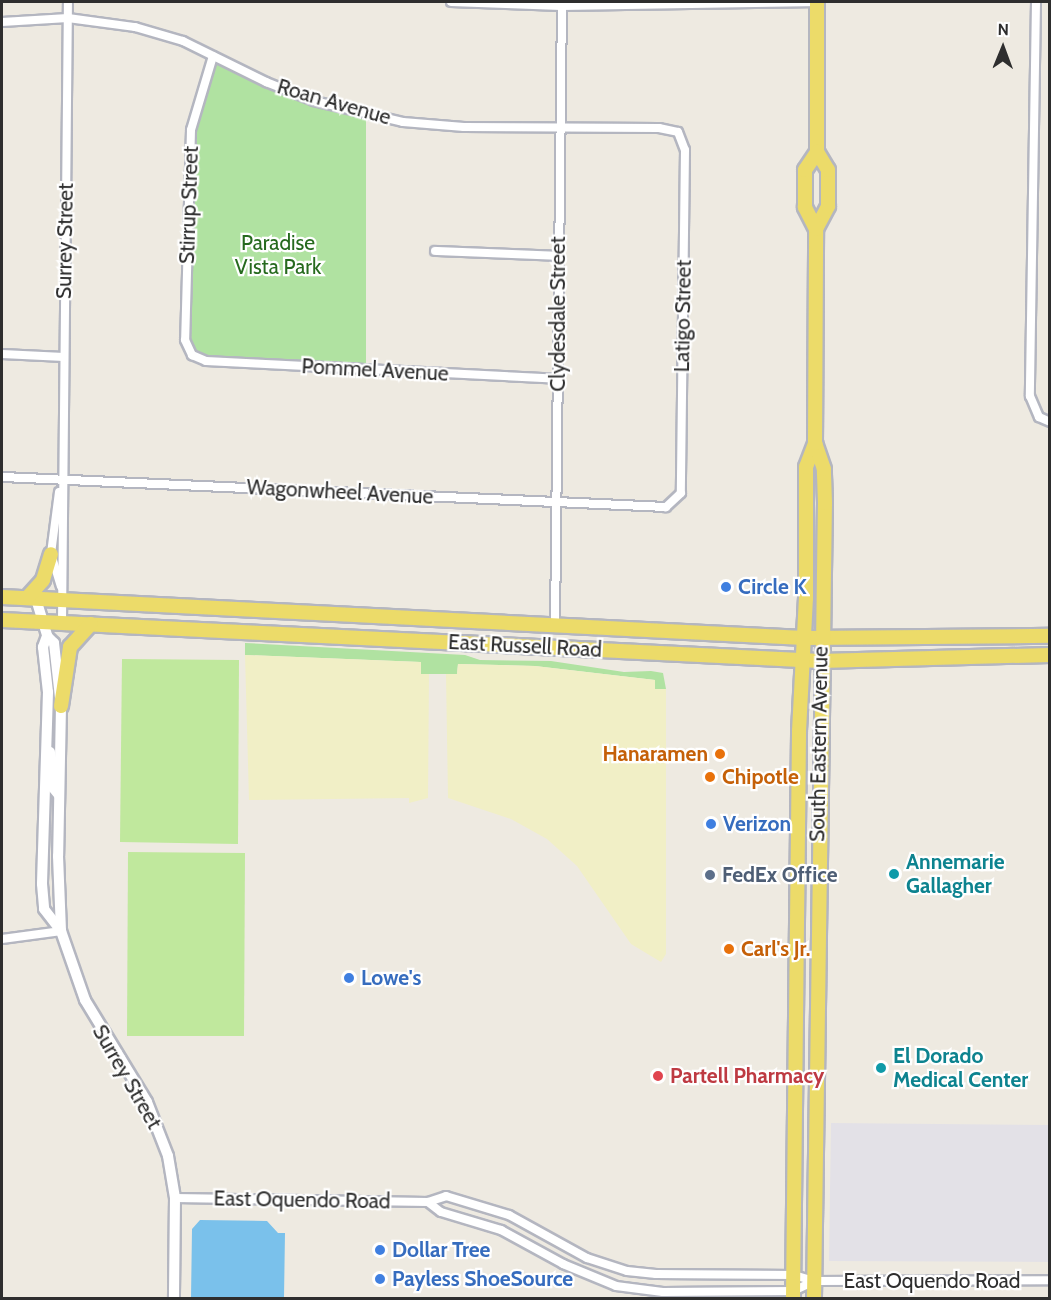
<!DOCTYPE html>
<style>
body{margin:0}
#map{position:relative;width:1051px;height:1300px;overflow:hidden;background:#eeeae1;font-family:Cabin,sans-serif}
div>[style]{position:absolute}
.industrial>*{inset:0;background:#e3e1e7}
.green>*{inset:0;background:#b0e2a1}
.sand>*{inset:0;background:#f1efc6}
.pitch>*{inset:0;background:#c0e89d}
.water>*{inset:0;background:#7ac1eb}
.roads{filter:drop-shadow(2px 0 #b4b6c0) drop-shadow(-2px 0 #b4b6c0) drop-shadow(0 2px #b4b6c0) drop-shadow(0 -2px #b4b6c0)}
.minor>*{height:8px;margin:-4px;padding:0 4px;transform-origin:4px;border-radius:4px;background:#fff}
.tertiary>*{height:10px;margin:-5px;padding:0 5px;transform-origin:5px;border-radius:5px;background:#fff}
.primary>*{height:14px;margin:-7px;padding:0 7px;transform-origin:7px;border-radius:7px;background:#ecdb69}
.dots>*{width:16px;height:16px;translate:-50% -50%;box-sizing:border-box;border:3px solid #fff;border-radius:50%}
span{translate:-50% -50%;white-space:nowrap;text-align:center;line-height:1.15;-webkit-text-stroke:4.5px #fff;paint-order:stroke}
.street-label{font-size:21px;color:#2e2e2e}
.park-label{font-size:21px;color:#266a1e}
.shop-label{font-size:21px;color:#366cbe;font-weight:700}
.left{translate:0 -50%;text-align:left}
.food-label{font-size:21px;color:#c56008;font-weight:700}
.right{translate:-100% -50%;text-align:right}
.culture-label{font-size:21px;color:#0d838f;font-weight:700}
.service-label{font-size:21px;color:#4e5e75;font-weight:700}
.health-label{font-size:21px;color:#be3a42;font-weight:700}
.frame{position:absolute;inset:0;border:3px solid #2e2e2e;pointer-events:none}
.north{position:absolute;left:973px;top:18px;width:60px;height:60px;-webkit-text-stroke:4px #fff;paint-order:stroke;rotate:1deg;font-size:16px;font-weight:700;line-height:24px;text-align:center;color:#2e2e2e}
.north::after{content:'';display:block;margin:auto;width:21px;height:27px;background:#2e2e2e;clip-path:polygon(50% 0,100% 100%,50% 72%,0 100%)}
</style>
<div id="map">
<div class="industrial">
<i style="clip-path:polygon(831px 1123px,1049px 1125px,1049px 1262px,829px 1261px)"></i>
</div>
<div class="green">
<i style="clip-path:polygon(219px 59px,266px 82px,366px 116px,366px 371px,202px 362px,189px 350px,192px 160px,200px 101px)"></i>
<i style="clip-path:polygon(245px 643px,465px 655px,480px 660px,551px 661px,624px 672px,651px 671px,663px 673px,666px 689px,655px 689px,655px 680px,535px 666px,458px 664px,457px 674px,421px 674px,420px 662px,245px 655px)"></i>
</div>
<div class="sand">
<i style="clip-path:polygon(245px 655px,421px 662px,421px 674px,429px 674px,428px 798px,409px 803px,409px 798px,249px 800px)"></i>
<i style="clip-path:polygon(458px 664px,535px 666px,655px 680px,655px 689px,666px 689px,666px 954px,661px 962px,631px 944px,577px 866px,547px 839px,511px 819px,448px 798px,446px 674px,457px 674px)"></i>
</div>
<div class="pitch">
<i style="clip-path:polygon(122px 659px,239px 660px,238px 844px,120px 842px)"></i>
<i style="clip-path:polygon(128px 852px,245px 853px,244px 1036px,127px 1036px)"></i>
</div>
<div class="water">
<i style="clip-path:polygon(200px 1220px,267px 1221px,278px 1233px,285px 1233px,284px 1298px,191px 1298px,192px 1229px)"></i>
</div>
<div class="roads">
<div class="minor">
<i style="left:451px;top:2px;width:110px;rotate:2.1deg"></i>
<i style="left:561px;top:6px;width:259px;rotate:-0.9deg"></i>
<i style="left:1036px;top:2px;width:394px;rotate:90.9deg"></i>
<i style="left:1030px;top:396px;width:23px;rotate:67deg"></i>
<i style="left:1039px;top:417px;width:12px;rotate:24deg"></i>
<i style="left:2px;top:22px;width:66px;rotate:-3.5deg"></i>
<i style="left:68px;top:18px;width:68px;rotate:7.7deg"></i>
<i style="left:135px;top:27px;width:50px;rotate:16.3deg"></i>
<i style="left:183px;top:41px;width:93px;rotate:26.3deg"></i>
<i style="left:266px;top:82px;width:52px;rotate:21.6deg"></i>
<i style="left:314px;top:101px;width:91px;rotate:13.3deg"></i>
<i style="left:403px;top:122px;width:61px;rotate:4.7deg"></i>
<i style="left:464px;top:127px;width:195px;rotate:0.3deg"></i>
<i style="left:659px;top:128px;width:19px;rotate:12deg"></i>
<i style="left:678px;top:132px;width:19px;rotate:69deg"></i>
<i style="left:685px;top:150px;width:343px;rotate:90.7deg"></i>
<i style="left:681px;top:493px;width:21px;rotate:137deg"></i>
<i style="left:666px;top:507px;width:665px;rotate:-177.41deg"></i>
<i style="left:213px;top:56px;width:77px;rotate:106.6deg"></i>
<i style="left:191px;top:130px;width:210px;rotate:91.6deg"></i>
<i style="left:185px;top:340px;width:17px;rotate:65deg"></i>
<i style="left:192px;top:355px;width:15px;rotate:23deg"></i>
<i style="left:206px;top:361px;width:352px;rotate:2.9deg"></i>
<i style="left:435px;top:251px;width:123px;rotate:2.3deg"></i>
<i style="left:2px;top:354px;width:62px;rotate:2.8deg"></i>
<i style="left:59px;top:492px;width:63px;rotate:97.4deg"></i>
<i style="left:51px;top:554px;width:34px;rotate:73deg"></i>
<i style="left:62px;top:622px;width:620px;rotate:-89.45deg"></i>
<i style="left:555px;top:627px;width:625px;rotate:-89.36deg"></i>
<i style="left:2px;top:939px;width:60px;rotate:-7.7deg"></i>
<i style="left:175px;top:1198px;width:253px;rotate:0.9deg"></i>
<i style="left:428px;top:1202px;width:19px;rotate:-18deg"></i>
<i style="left:446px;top:1196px;width:66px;rotate:16.8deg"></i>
<i style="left:509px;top:1215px;width:89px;rotate:28.9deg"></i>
<i style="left:587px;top:1258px;width:42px;rotate:18deg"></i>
<i style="left:627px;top:1271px;width:29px;rotate:6deg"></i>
<i style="left:656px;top:1274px;width:138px;rotate:0.4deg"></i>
<i style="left:794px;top:1275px;width:21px;rotate:17deg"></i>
<i style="left:814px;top:1281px;width:236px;rotate:-0.2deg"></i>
<i style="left:428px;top:1202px;width:16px;rotate:38deg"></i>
<i style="left:441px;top:1212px;width:63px;rotate:16.7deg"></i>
<i style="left:501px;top:1230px;width:71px;rotate:28.7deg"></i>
<i style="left:563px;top:1264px;width:57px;rotate:22.5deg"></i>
<i style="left:616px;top:1286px;width:47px;rotate:7.3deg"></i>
<i style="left:663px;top:1292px;width:130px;rotate:-0.4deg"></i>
<i style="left:793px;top:1291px;width:23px;rotate:-25deg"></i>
</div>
<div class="tertiary">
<i style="left:36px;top:599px;width:39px;rotate:73deg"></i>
<i style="left:47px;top:636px;width:10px;rotate:45deg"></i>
<i style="left:54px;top:643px;width:63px;rotate:83.7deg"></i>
<i style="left:61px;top:706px;width:150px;rotate:91.1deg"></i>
<i style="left:58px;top:856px;width:75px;rotate:87.7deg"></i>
<i style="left:61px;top:931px;width:73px;rotate:70.8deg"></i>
<i style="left:85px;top:1000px;width:119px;rotate:58.7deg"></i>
<i style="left:147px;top:1102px;width:58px;rotate:68.7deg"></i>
<i style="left:168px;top:1156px;width:43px;rotate:80.5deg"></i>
<i style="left:175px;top:1198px;width:100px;rotate:90.6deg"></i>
<i style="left:47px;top:636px;width:12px;rotate:110deg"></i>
<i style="left:43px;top:647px;width:45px;rotate:83.7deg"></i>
<i style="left:48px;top:692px;width:192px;rotate:91.8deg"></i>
<i style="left:42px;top:884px;width:25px;rotate:85deg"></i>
<i style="left:44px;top:909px;width:28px;rotate:52deg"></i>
<i style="left:50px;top:752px;width:32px;rotate:90deg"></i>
<i style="left:50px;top:784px;width:14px;rotate:51deg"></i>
</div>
<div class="primary">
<i style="left:816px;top:229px;width:26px;rotate:-62deg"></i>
<i style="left:828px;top:206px;width:36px;rotate:-90deg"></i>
<i style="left:828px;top:170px;width:21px;rotate:-121deg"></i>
<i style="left:817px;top:152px;width:150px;rotate:-90deg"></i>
<i style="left:2px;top:597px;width:803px;rotate:2.93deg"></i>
<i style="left:804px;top:638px;width:246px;rotate:-0.5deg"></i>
<i style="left:27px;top:598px;width:24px;rotate:-48deg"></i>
<i style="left:43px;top:580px;width:27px;rotate:-73deg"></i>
<i style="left:2px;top:620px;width:819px;rotate:2.87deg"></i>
<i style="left:820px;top:661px;width:230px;rotate:-1.5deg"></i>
<i style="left:61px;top:706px;width:60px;rotate:-81.3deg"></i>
<i style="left:70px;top:647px;width:31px;rotate:-48deg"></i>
<i style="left:793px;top:1298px;width:567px;rotate:-89.39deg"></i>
<i style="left:799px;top:731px;width:133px;rotate:-87deg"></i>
<i style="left:806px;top:598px;width:131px;rotate:-90deg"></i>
<i style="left:806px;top:467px;width:26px;rotate:-69deg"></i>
<i style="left:814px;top:1298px;width:795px;rotate:-89.21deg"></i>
<i style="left:825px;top:503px;width:34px;rotate:-92deg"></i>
<i style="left:824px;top:469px;width:28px;rotate:-109deg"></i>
<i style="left:815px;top:443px;width:214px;rotate:-89.7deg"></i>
<i style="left:816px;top:229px;width:25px;rotate:-117deg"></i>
<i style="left:805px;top:207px;width:37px;rotate:-90deg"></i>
<i style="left:805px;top:170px;width:22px;rotate:-56deg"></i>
</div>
</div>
<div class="dots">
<i style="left:726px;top:587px;background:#3f7fe0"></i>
<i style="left:720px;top:754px;background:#e8710a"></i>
<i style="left:710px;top:777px;background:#e8710a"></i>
<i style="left:711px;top:824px;background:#3f7fe0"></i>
<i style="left:894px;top:874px;background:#0f9aa8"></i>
<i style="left:710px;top:875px;background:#5c6f8a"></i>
<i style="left:729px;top:949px;background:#e8710a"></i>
<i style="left:349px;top:978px;background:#3f7fe0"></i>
<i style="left:881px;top:1068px;background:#0f9aa8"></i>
<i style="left:658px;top:1076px;background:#e0444e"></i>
<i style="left:380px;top:1250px;background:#3f7fe0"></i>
<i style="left:380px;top:1279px;background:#3f7fe0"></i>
</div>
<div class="street-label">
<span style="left:334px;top:102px;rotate:16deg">Roan Avenue</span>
<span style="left:189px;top:205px;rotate:-88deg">Stirrup Street</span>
<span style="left:65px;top:241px;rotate:-89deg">Surrey Street</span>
<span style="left:558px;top:314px;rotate:-90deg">Clydesdale Street</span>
<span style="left:683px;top:316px;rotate:-89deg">Latigo Street</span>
<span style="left:375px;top:370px;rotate:3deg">Pommel Avenue</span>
<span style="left:340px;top:492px;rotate:3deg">Wagonwheel Avenue</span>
<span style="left:525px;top:646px;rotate:3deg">East Russell Road</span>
<span style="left:819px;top:744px;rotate:-89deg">South Eastern Avenue</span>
<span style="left:127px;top:1077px;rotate:60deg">Surrey Street</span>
<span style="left:302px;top:1200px;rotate:1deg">East Oquendo Road</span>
<span style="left:932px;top:1281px">East Oquendo Road</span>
</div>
<div class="park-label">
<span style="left:278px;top:255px">Paradise<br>Vista Park</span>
</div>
<div class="shop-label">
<span class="left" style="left:738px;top:587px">Circle K</span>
<span class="left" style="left:723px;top:824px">Verizon</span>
<span class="left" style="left:361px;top:978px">Lowe's</span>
<span class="left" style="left:392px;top:1250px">Dollar Tree</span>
<span class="left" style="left:392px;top:1279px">Payless ShoeSource</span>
</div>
<div class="food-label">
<span class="right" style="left:708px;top:754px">Hanaramen</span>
<span class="left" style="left:722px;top:777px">Chipotle</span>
<span class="left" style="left:741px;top:949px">Carl's Jr.</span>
</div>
<div class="culture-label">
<span class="left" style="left:906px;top:874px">Annemarie<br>Gallagher</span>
<span class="left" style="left:893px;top:1068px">El Dorado<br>Medical Center</span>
</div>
<div class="service-label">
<span class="left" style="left:722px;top:875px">FedEx Office</span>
</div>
<div class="health-label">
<span class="left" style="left:670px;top:1076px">Partell Pharmacy</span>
</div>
<div class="frame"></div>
<div class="north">N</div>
</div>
